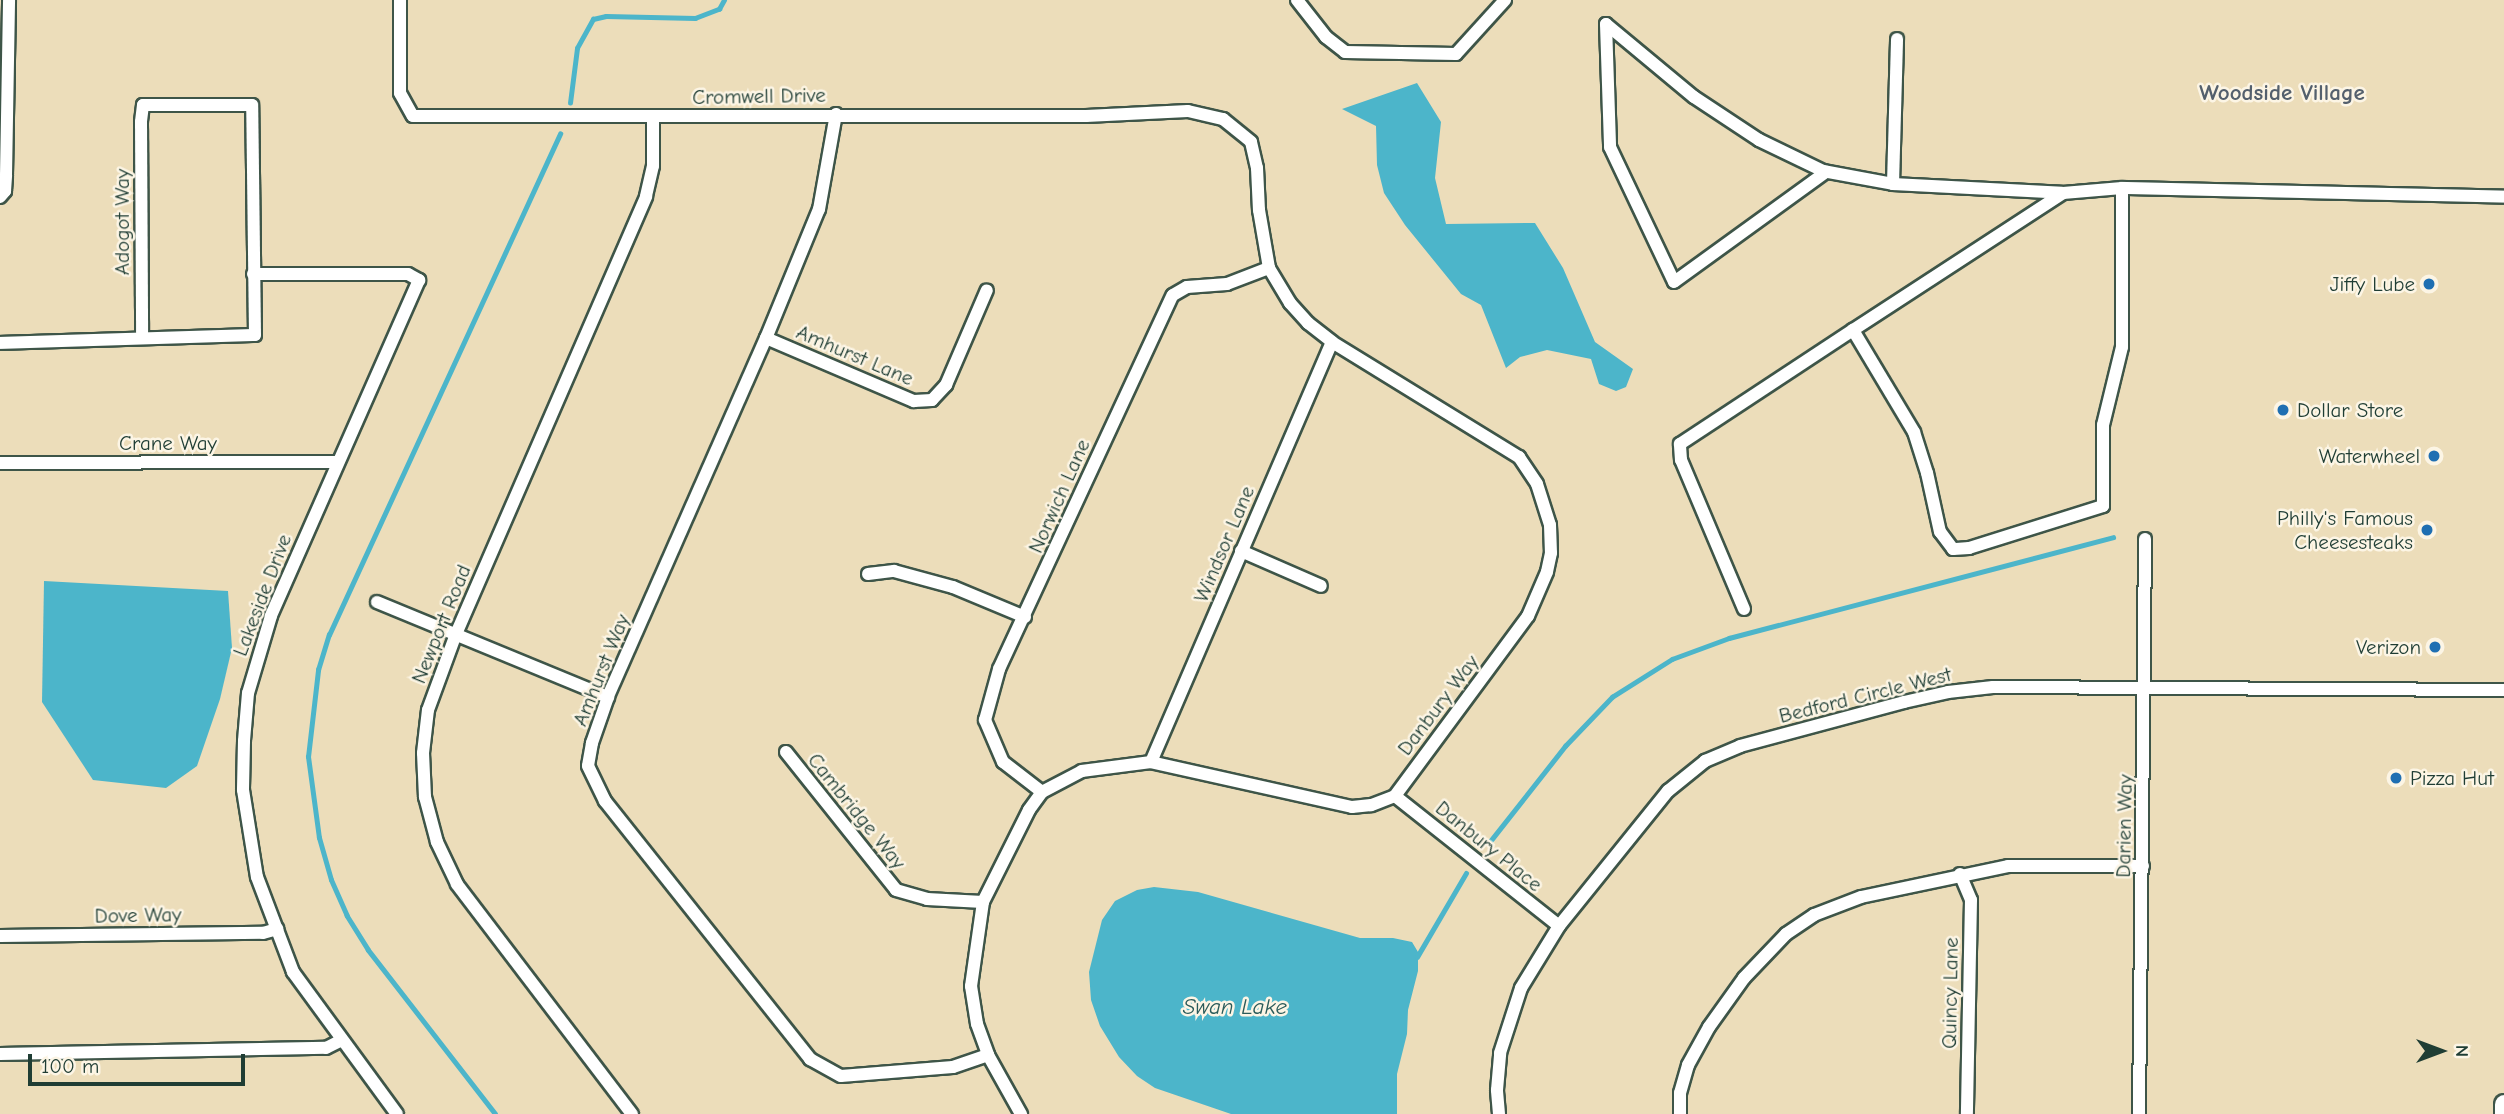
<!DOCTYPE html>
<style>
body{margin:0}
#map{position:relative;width:2504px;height:1114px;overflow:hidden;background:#ecddba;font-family:"Comic Neue",sans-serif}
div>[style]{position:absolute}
.water>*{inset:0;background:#4cb5ca}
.stream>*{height:4.5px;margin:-2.25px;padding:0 2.25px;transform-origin:2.25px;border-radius:2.25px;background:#4cb5ca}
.roads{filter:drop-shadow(2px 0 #3e5548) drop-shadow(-2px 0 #3e5548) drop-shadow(0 2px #3e5548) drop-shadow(0 -2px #3e5548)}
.minor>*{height:12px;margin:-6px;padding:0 6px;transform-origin:6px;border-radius:6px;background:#fff}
.primary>*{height:19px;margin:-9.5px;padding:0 9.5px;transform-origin:9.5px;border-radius:9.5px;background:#fff}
.dots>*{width:19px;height:19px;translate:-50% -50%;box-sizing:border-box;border:4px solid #fcf5e5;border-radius:50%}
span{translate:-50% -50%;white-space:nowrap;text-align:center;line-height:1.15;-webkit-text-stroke:5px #fcf5e5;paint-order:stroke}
.street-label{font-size:21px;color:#1f3d34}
.poi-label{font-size:21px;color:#1f3d34}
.right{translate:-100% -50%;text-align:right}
.left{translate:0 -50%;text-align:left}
.neighbourhood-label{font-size:23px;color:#54606d;font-weight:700}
.water-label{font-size:23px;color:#2a5b5a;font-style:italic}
.north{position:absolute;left:2406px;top:1016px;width:70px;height:70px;-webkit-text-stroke:5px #fcf5e5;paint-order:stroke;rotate:90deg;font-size:19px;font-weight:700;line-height:28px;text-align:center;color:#1f3d34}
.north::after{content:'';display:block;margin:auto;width:24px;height:32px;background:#1f3d34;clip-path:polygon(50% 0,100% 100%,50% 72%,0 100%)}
.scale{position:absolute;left:28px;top:1054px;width:217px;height:32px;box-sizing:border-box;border:4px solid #1f3d34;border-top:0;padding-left:9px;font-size:21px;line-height:24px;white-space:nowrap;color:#1f3d34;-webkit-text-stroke:5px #fcf5e5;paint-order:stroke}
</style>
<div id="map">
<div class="water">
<i style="clip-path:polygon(1417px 83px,1441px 122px,1435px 178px,1446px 224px,1535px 223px,1563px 268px,1595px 342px,1633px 369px,1626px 387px,1616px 391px,1599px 384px,1591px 359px,1547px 350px,1520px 357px,1506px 368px,1481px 305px,1461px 294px,1405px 225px,1384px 193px,1377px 165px,1376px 126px,1342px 109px)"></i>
<i style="clip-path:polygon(44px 581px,228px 591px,232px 648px,220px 699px,197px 766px,166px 788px,93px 780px,42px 702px)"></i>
<i style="clip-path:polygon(1154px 887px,1198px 892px,1360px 938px,1393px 938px,1412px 942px,1418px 952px,1418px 971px,1408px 1010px,1407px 1034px,1397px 1074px,1397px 1114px,1231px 1114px,1155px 1088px,1137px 1076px,1119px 1057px,1100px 1026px,1091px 1000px,1089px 972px,1102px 920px,1115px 901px,1137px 890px)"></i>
</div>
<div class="stream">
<i style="left:570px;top:103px;width:55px;rotate:-82.7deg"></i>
<i style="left:577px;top:48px;width:33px;rotate:-61deg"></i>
<i style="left:593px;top:19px;width:13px;rotate:-13deg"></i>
<i style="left:606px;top:16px;width:89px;rotate:1.3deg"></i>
<i style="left:695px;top:18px;width:26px;rotate:-21deg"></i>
<i style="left:719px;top:9px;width:10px;rotate:-61deg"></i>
<i style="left:1488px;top:844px;width:125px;rotate:-51.8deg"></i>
<i style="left:1565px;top:746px;width:68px;rotate:-46.2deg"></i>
<i style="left:1612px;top:697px;width:71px;rotate:-32.3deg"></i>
<i style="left:1672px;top:659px;width:61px;rotate:-20.2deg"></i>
<i style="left:1729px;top:638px;width:397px;rotate:-14.7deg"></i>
<i style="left:1417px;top:957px;width:97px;rotate:-59.7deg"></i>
<i style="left:495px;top:1114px;width:207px;rotate:-127.8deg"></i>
<i style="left:368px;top:950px;width:40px;rotate:-122deg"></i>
<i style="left:347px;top:916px;width:39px;rotate:-114deg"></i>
<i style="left:331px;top:880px;width:44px;rotate:-105.9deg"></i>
<i style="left:319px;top:838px;width:82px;rotate:-97.7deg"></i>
<i style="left:308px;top:757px;width:88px;rotate:-83.4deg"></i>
<i style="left:318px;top:670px;width:37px;rotate:-73deg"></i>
<i style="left:329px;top:635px;width:552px;rotate:-65.25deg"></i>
</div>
<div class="roads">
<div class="minor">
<i style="left:400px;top:0;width:93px;rotate:90deg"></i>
<i style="left:400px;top:93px;width:26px;rotate:61deg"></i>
<i style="left:413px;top:116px;width:673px"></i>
<i style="left:1086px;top:116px;width:102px;rotate:-2.8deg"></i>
<i style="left:1188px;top:111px;width:36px;rotate:13deg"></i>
<i style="left:1223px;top:119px;width:36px;rotate:39deg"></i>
<i style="left:1251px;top:142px;width:27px;rotate:77deg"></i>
<i style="left:1257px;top:168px;width:42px;rotate:87.3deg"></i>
<i style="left:1259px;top:210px;width:59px;rotate:80.2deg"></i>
<i style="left:1269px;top:268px;width:41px;rotate:59deg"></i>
<i style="left:1290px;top:303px;width:27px;rotate:48deg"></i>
<i style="left:1308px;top:323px;width:31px;rotate:38deg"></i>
<i style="left:1332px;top:342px;width:220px;rotate:31.6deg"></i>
<i style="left:1519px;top:457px;width:32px;rotate:56deg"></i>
<i style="left:1537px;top:484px;width:43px;rotate:72.4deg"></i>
<i style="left:1550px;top:525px;width:28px;rotate:88deg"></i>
<i style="left:1551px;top:553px;width:19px;rotate:102deg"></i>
<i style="left:1547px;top:572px;width:48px;rotate:113.4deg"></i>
<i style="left:1528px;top:616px;width:224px;rotate:126.5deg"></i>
<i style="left:1395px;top:796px;width:26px;rotate:159deg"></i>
<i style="left:1371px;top:805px;width:19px;rotate:174deg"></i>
<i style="left:1352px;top:807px;width:206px;rotate:-167.4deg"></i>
<i style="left:1151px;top:762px;width:70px;rotate:172.6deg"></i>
<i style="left:1082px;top:771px;width:45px;rotate:152.3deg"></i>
<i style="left:1042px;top:792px;width:22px;rotate:126deg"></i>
<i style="left:1029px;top:810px;width:103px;rotate:116.6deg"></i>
<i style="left:983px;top:902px;width:85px;rotate:98.1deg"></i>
<i style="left:971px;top:986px;width:38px;rotate:81deg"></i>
<i style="left:977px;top:1024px;width:33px;rotate:70deg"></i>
<i style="left:988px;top:1055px;width:68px;rotate:60.8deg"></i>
<i style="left:1297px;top:0;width:47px;rotate:51.9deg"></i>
<i style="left:1326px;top:37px;width:24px;rotate:38deg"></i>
<i style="left:1345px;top:52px;width:111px;rotate:1deg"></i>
<i style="left:1456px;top:54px;width:73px;rotate:-47.8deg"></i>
<i style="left:1606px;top:24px;width:114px;rotate:39.7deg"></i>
<i style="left:1694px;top:97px;width:78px;rotate:33.5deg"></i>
<i style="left:1759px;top:140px;width:71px;rotate:25.8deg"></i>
<i style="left:1823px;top:171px;width:71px;rotate:10.5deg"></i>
<i style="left:1893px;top:184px;width:169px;rotate:3deg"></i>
<i style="left:1606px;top:24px;width:123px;rotate:88.1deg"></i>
<i style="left:1610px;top:147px;width:149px;rotate:64.6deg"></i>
<i style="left:1674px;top:282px;width:188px;rotate:-35.9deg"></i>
<i style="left:836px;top:114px;width:97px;rotate:100.1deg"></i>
<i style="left:819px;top:209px;width:139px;rotate:112.3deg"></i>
<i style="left:766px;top:338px;width:392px;rotate:113.8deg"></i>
<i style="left:608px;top:697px;width:49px;rotate:109.2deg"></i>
<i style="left:592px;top:743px;width:23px;rotate:100deg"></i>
<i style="left:588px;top:766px;width:39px;rotate:64deg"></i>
<i style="left:605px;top:801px;width:330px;rotate:51.5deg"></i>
<i style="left:810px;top:1059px;width:35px;rotate:29deg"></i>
<i style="left:841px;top:1076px;width:112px;rotate:-4.6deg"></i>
<i style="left:953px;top:1067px;width:37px;rotate:-19deg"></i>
<i style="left:1893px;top:184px;width:145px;rotate:-88.4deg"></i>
<i style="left:2122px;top:188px;width:159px;rotate:90deg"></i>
<i style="left:2122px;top:347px;width:80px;rotate:103.7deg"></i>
<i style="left:2103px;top:425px;width:81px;rotate:90deg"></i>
<i style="left:2103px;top:506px;width:140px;rotate:162.6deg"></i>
<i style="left:1969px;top:548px;width:16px;rotate:176deg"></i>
<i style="left:1953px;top:549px;width:21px;rotate:-127deg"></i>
<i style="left:1940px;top:532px;width:60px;rotate:-102.4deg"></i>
<i style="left:1927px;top:473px;width:43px;rotate:-107.6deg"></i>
<i style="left:1914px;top:432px;width:119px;rotate:-120.9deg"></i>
<i style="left:1853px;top:330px;width:251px;rotate:-33.1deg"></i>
<i style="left:2063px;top:193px;width:59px;rotate:-4.8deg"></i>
<i style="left:2122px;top:188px;width:382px;rotate:1.3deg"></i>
<i style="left:0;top:197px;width:8px;rotate:-50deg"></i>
<i style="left:5px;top:191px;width:16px;rotate:-86deg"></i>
<i style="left:6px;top:175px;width:175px;rotate:-89deg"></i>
<i style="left:253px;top:274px;width:155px"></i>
<i style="left:408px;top:274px;width:13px;rotate:29deg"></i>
<i style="left:419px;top:280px;width:367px;rotate:113.8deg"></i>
<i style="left:271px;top:616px;width:80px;rotate:106.6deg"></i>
<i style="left:248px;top:693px;width:48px;rotate:94.8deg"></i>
<i style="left:244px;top:741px;width:49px;rotate:91.2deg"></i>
<i style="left:243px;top:790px;width:88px;rotate:80.9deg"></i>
<i style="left:257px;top:877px;width:102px;rotate:69.2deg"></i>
<i style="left:293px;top:972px;width:176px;rotate:53.8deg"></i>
<i style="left:766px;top:338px;width:161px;rotate:23.1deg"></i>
<i style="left:914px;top:401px;width:18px;rotate:-3deg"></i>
<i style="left:932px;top:400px;width:21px;rotate:-47deg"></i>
<i style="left:946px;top:385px;width:103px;rotate:-66.7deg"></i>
<i style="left:0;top:343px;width:255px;rotate:-1.8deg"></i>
<i style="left:255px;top:335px;width:230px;rotate:-90.7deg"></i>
<i style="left:252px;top:105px;width:109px;rotate:180deg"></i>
<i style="left:143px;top:105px;width:17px;rotate:97deg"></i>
<i style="left:141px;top:122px;width:216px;rotate:89.7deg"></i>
<i style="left:0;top:463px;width:337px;rotate:-0.2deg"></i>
<i style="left:1241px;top:551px;width:87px;rotate:23.6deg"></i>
<i style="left:868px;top:574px;width:26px;rotate:-7deg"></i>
<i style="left:894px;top:571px;width:61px;rotate:15.2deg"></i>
<i style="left:953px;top:587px;width:78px;rotate:22.6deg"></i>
<i style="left:377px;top:602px;width:250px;rotate:22.4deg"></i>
<i style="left:1744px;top:609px;width:162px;rotate:-112.9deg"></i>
<i style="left:1681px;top:460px;width:16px;rotate:-94deg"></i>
<i style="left:1680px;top:444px;width:207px;rotate:-33.4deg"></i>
<i style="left:786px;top:752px;width:176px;rotate:51.4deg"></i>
<i style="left:896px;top:890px;width:32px;rotate:16deg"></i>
<i style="left:927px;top:899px;width:56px;rotate:3.1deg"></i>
<i style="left:1151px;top:762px;width:457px;rotate:-66.7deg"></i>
<i style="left:1042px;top:792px;width:49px;rotate:-142.4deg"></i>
<i style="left:1003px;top:762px;width:46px;rotate:-113.2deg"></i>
<i style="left:985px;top:720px;width:53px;rotate:-74.6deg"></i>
<i style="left:999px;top:669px;width:412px;rotate:-65.1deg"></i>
<i style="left:1173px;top:295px;width:16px;rotate:-30deg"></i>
<i style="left:1187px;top:287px;width:40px;rotate:-4.3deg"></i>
<i style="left:1227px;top:284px;width:45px;rotate:-20.9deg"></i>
<i style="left:1395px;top:796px;width:209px;rotate:38.4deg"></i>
<i style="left:1960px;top:874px;width:28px;rotate:67deg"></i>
<i style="left:1971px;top:900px;width:214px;rotate:91.1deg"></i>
<i style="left:0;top:936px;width:263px;rotate:-0.7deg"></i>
<i style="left:263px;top:933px;width:15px;rotate:-16deg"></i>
<i style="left:0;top:1054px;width:326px;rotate:-1.1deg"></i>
<i style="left:326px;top:1048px;width:18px;rotate:-27deg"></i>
<i style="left:632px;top:1114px;width:289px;rotate:-127.3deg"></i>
<i style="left:457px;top:884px;width:47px;rotate:-115.5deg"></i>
<i style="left:437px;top:842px;width:47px;rotate:-104.9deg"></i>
<i style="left:425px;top:797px;width:44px;rotate:-92.6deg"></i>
<i style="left:423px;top:753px;width:43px;rotate:-83.4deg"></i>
<i style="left:428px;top:710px;width:81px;rotate:-69.8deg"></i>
<i style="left:456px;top:634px;width:477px;rotate:-66.5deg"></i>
<i style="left:646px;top:196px;width:31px;rotate:-77deg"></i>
<i style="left:653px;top:166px;width:50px;rotate:-90deg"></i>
<i style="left:1499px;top:1114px;width:24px;rotate:-95deg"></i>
<i style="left:1497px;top:1090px;width:37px;rotate:-85deg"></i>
<i style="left:1500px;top:1053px;width:68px;rotate:-72.1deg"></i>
<i style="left:1521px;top:988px;width:73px;rotate:-58.5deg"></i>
<i style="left:1559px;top:926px;width:174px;rotate:-51.1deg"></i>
<i style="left:1668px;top:791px;width:48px;rotate:-39deg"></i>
<i style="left:1705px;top:761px;width:38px;rotate:-23deg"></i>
<i style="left:1740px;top:746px;width:170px;rotate:-15deg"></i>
<i style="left:1904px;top:702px;width:45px;rotate:-12.8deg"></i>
<i style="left:1948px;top:692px;width:45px;rotate:-6.3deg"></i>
<i style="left:1993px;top:687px;width:511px;rotate:0.34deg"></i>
<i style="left:1680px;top:1114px;width:21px;rotate:-90deg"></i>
<i style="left:1680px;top:1093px;width:29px;rotate:-74deg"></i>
<i style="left:1688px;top:1065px;width:43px;rotate:-61.1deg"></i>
<i style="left:1709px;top:1027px;width:60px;rotate:-54.5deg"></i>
<i style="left:1744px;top:978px;width:61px;rotate:-46.3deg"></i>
<i style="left:1786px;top:934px;width:34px;rotate:-34deg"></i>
<i style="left:1814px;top:915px;width:50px;rotate:-21deg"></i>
<i style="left:1861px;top:897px;width:150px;rotate:-11.9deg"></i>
<i style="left:2008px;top:866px;width:135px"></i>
<i style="left:2139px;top:1114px;width:575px;rotate:-89.4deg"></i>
</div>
<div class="primary">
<i style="left:2504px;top:1114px;width:10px;rotate:-90deg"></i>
</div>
</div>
<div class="dots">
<i style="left:2429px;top:284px;background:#1f6fb2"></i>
<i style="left:2283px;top:410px;background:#1f6fb2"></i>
<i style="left:2434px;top:456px;background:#1f6fb2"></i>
<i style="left:2427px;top:530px;background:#1f6fb2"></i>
<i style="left:2435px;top:647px;background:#1f6fb2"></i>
<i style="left:2396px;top:778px;background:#1f6fb2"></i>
</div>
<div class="street-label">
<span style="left:759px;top:96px;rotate:-1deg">Cromwell Drive</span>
<span style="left:122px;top:222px;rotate:-90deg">Adogot Way</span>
<span style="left:855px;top:355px;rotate:23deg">Amhurst Lane</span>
<span style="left:168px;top:443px">Crane Way</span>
<span style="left:1059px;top:496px;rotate:-66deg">Norwich Lane</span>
<span style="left:1224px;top:544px;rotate:-67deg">Windsor Lane</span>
<span style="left:262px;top:595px;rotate:-69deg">Lakeside Drive</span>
<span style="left:441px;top:624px;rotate:-68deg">Newport Road</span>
<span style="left:601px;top:670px;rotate:-68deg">Amhurst Way</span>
<span style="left:1865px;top:695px;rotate:-14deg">Bedford Circle West</span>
<span style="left:1438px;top:705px;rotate:-53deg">Danbury Way</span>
<span style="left:857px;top:811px;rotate:51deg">Cambridge Way</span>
<span style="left:2124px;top:826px;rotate:-89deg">Darien Way</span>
<span style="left:1489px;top:846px;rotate:39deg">Danbury Place</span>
<span style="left:138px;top:915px;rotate:-1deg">Dove Way</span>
<span style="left:1950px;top:993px;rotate:-89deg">Quincy Lane</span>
</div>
<div class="poi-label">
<span class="right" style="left:2415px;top:284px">Jiffy Lube</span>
<span class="left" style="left:2297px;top:410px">Dollar Store</span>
<span class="right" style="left:2420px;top:456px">Waterwheel</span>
<span class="right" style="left:2413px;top:530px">Philly's Famous<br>Cheesesteaks</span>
<span class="right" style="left:2421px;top:647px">Verizon</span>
<span class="left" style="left:2410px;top:778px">Pizza Hut</span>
</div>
<div class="neighbourhood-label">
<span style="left:2282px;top:93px">Woodside Village</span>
</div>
<div class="water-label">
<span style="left:1235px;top:1007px">Swan Lake</span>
</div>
<div class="north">N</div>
<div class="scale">100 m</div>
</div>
